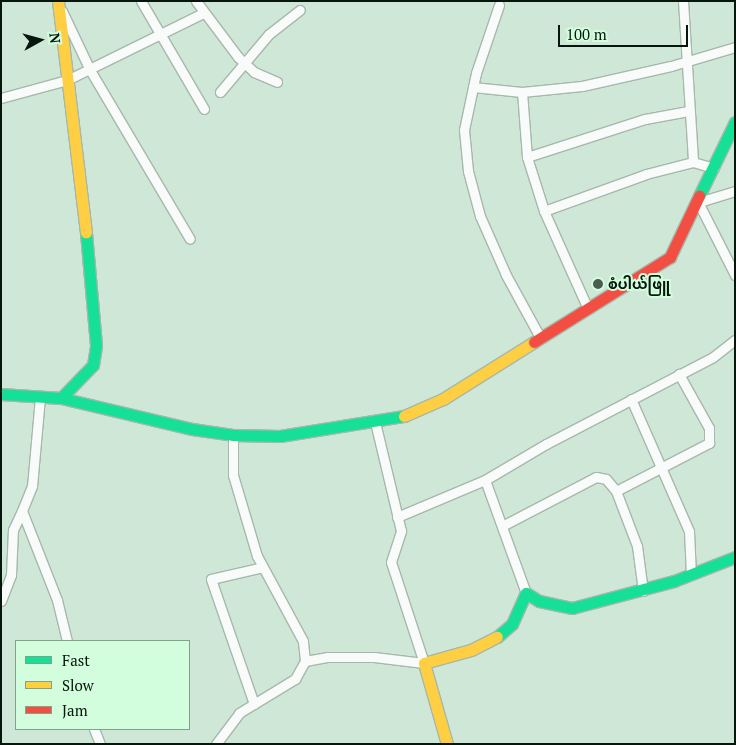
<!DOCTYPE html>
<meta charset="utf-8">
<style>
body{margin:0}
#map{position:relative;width:736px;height:745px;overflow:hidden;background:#cfe7d6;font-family:"PT Serif","Noto Sans Myanmar",serif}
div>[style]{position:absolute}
.roads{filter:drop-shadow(1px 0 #a6b8ab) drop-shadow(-1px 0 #a6b8ab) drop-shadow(0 1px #a6b8ab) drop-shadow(0 -1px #a6b8ab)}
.street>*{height:9px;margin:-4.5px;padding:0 4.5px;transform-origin:4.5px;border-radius:4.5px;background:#f8fbf9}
.fast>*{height:11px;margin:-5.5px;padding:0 5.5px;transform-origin:5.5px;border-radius:5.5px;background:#16e098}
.slow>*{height:11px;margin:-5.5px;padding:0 5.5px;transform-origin:5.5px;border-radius:5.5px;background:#ffcf43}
.jam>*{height:11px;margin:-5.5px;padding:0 5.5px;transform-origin:5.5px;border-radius:5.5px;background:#f24e42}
.dots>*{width:14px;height:14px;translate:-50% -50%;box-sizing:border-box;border:2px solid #d2fede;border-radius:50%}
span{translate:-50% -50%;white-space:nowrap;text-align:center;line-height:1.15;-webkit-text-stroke:4px #d2fede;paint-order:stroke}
.poi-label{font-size:14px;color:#07160c;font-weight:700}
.left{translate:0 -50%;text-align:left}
.frame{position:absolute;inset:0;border:2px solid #07160c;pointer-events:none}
.legend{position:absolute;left:15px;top:640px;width:175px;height:90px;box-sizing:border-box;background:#d2fede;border:1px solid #81a18a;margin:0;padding:6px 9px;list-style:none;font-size:15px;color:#07160c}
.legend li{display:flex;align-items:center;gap:10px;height:25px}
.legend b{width:25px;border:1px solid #81a18a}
.north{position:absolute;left:15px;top:15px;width:50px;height:50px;-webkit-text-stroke:4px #d2fede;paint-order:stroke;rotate:83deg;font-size:14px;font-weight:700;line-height:20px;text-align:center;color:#07160c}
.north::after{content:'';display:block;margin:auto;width:18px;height:22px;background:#07160c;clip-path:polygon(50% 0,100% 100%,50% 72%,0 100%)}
.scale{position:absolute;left:558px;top:25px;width:130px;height:22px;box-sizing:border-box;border:2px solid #07160c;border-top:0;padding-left:6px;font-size:15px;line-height:18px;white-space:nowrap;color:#07160c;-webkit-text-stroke:4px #d2fede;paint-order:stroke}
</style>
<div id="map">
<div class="roads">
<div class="street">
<i style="left:141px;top:1px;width:125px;rotate:59.7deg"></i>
<i style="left:196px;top:1px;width:70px;rotate:53.1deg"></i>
<i style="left:238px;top:57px;width:22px;rotate:43deg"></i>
<i style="left:254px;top:72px;width:25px;rotate:23deg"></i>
<i style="left:683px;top:1px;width:161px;rotate:86.4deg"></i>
<i style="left:693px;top:162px;width:22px;rotate:16deg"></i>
<i style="left:499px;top:5px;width:72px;rotate:108.7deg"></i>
<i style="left:476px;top:73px;width:58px;rotate:101.9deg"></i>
<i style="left:464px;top:130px;width:41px;rotate:84.4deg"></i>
<i style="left:468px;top:171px;width:47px;rotate:75.1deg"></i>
<i style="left:480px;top:216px;width:64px;rotate:66.2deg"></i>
<i style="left:506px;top:275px;width:71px;rotate:61.3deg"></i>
<i style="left:62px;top:11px;width:65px;rotate:64.6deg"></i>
<i style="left:90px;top:70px;width:196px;rotate:59.4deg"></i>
<i style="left:473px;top:87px;width:49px;rotate:5.8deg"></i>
<i style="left:522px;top:92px;width:60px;rotate:-5.7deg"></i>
<i style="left:582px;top:86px;width:91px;rotate:-12.7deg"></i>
<i style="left:671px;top:66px;width:67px;rotate:-16.5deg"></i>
<i style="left:220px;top:92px;width:76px;rotate:-49.8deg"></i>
<i style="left:269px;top:34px;width:39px;rotate:-38deg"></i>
<i style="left:522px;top:92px;width:65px;rotate:85.6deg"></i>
<i style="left:527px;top:157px;width:57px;rotate:72.5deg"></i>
<i style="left:544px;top:211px;width:107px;rotate:65.8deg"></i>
<i style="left:1px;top:98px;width:68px;rotate:-15.3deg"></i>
<i style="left:67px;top:80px;width:152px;rotate:-26.2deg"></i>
<i style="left:527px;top:157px;width:124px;rotate:-17.9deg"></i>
<i style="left:645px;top:119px;width:44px;rotate:-10.5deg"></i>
<i style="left:735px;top:191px;width:39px;rotate:163deg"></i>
<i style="left:698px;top:202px;width:82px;rotate:63.1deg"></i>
<i style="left:544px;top:211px;width:109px;rotate:-19.9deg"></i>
<i style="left:646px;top:174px;width:49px;rotate:-14.3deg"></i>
<i style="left:40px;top:397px;width:89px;rotate:95.1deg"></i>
<i style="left:32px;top:486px;width:27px;rotate:112deg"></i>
<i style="left:22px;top:511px;width:96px;rotate:68.5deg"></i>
<i style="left:57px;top:600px;width:42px;rotate:76.3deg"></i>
<i style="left:631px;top:399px;width:144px;rotate:66.3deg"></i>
<i style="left:689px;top:531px;width:44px;rotate:87.4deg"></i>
<i style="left:485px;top:480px;width:120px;rotate:70.1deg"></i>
<i style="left:397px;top:517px;width:95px;rotate:-22.8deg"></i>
<i style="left:485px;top:480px;width:71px;rotate:-30.5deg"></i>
<i style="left:546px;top:444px;width:188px;rotate:-27.5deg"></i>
<i style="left:713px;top:357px;width:28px;rotate:-38deg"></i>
<i style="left:502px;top:526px;width:106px;rotate:-27.5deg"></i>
<i style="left:596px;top:477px;width:10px;rotate:11deg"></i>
<i style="left:606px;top:479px;width:16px;rotate:50deg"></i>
<i style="left:643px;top:591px;width:45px;rotate:-97.6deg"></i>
<i style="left:637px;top:546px;width:59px;rotate:-110.9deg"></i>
<i style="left:616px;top:491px;width:105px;rotate:-27.3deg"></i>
<i style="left:709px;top:443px;width:15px;rotate:-90deg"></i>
<i style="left:709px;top:428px;width:62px;rotate:-119.1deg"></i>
<i style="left:1px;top:601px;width:28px;rotate:-69deg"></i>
<i style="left:11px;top:575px;width:45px;rotate:-87.5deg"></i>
<i style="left:13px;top:530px;width:21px;rotate:-65deg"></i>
<i style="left:305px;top:661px;width:22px;rotate:-10deg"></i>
<i style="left:327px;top:657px;width:47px"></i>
<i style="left:374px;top:657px;width:50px;rotate:6.8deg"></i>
<i style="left:424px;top:663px;width:106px;rotate:-108.1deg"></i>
<i style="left:391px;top:562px;width:33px;rotate:-72deg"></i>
<i style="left:401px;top:531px;width:112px;rotate:-103.4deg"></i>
<i style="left:254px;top:704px;width:132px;rotate:-109deg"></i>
<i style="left:211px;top:579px;width:53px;rotate:-13deg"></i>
<i style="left:94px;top:729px;width:16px;rotate:68deg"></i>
<i style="left:216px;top:744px;width:39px;rotate:-53deg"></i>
<i style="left:239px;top:713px;width:66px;rotate:-31.3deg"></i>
<i style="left:295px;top:679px;width:21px;rotate:-61deg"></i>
<i style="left:305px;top:661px;width:20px;rotate:-96deg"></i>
<i style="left:303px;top:641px;width:97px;rotate:-118.4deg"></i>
<i style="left:257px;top:556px;width:84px;rotate:-106.5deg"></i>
<i style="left:233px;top:475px;width:40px;rotate:-90deg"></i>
</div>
<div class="fast">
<i style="left:699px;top:196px;width:82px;rotate:-64.1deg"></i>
<i style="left:1px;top:394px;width:60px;rotate:3.8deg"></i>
<i style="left:61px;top:398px;width:135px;rotate:13.3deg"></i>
<i style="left:192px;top:429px;width:41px;rotate:8.3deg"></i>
<i style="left:233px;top:435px;width:47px;rotate:1.2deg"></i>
<i style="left:280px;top:436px;width:126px;rotate:-9.2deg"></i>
<i style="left:61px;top:398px;width:46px;rotate:-45.9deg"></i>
<i style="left:93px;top:365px;width:20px;rotate:-81deg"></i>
<i style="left:96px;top:345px;width:113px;rotate:-95.1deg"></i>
<i style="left:497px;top:637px;width:20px;rotate:-41deg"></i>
<i style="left:512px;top:624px;width:34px;rotate:-66deg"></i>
<i style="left:526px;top:593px;width:15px;rotate:32deg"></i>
<i style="left:539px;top:601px;width:34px;rotate:12deg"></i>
<i style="left:572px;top:608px;width:106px;rotate:-14.8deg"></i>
<i style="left:674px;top:581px;width:66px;rotate:-21.5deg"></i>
</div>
<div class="slow">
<i style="left:58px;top:1px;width:233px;rotate:83.1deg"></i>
<i style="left:404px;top:416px;width:43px;rotate:-23.6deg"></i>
<i style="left:443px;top:399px;width:107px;rotate:-32.1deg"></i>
<i style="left:447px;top:744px;width:84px;rotate:-105.9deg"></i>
<i style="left:424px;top:663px;width:49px;rotate:-15.5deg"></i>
<i style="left:471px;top:650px;width:29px;rotate:-27deg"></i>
</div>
<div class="jam">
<i style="left:534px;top:342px;width:160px;rotate:-32deg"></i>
<i style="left:670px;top:257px;width:68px;rotate:-64.6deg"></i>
</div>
</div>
<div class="dots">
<i style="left:598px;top:284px;background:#4d5f53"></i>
</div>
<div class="poi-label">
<span class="left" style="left:608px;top:284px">စံပါယ်ဖြူ</span>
</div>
<div class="frame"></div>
<ul class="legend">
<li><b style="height:6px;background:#16e098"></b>Fast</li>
<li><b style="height:6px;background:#ffcf43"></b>Slow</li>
<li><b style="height:6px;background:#f24e42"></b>Jam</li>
</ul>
<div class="north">N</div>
<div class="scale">100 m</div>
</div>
